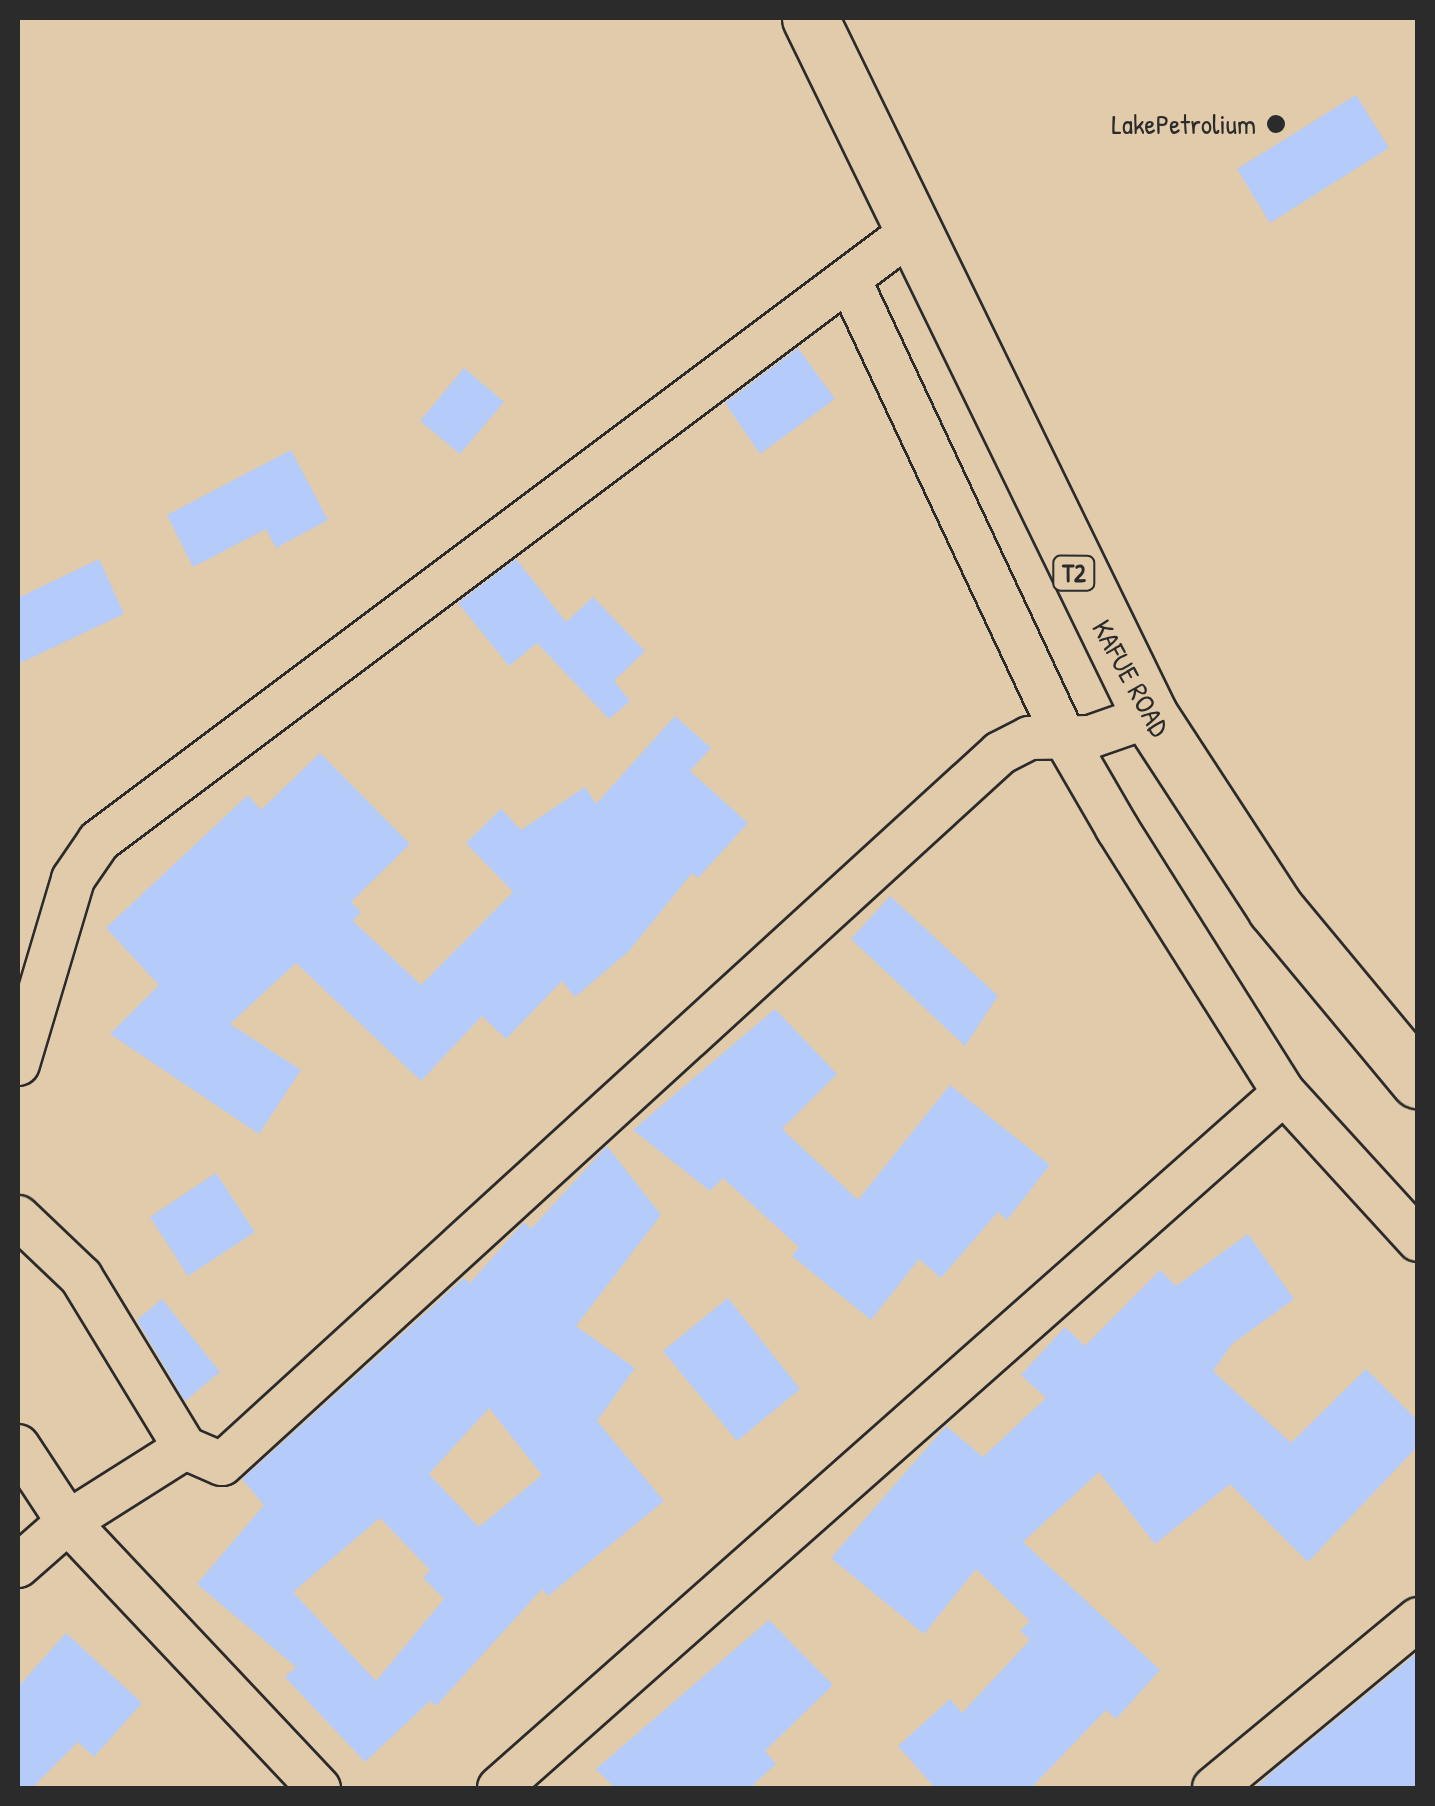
<!DOCTYPE html>
<style>
body{margin:0}
#map{position:relative;width:1435px;height:1806px;overflow:hidden;background:#e2cbab;font-family:"Patrick Hand",sans-serif}
div>[style]{position:absolute}
.building>*{inset:0;background:#b5cbfa}
.roads{filter:drop-shadow(2px 0 #2b2b2b) drop-shadow(-2px 0 #2b2b2b) drop-shadow(0 2px #2b2b2b) drop-shadow(0 -2px #2b2b2b)}
.minor>*{height:42px;margin:-21px;padding:0 21px;transform-origin:21px;border-radius:21px;background:#e2cbab}
.trunk>*{height:55px;margin:-27.5px;padding:0 27.5px;transform-origin:27.5px;border-radius:27.5px;background:#e2cbab}
.dots>*{width:28px;height:28px;translate:-50% -50%;box-sizing:border-box;border:5px solid #e2cbab;border-radius:50%}
span{translate:-50% -50%;white-space:nowrap;text-align:center;line-height:1.15;-webkit-text-stroke:9px #e2cbab;paint-order:stroke}
.shield-label span{padding:2px 8px;background:#e2cbab;border:2px solid;border-radius:8px;-webkit-text-stroke-width:0}
.shield-label{font-size:25px;color:#2b2b2b;font-weight:700}
.poi-label{font-size:28px;color:#2b2b2b}
.right{translate:-100% -50%;text-align:right}
.street-label{font-size:28px;color:#2b2b2b}
.frame{position:absolute;inset:0;border:20px solid #2b2b2b;pointer-events:none}
</style>
<div id="map">
<div class="building">
<i style="clip-path:polygon(1356px 95px,1389px 148px,1270px 223px,1237px 169px)"></i>
<i style="clip-path:polygon(798px 348px,835px 399px,760px 454px,725px 403px)"></i>
<i style="clip-path:polygon(464px 368px,504px 402px,460px 454px,420px 421px)"></i>
<i style="clip-path:polygon(291px 450px,328px 520px,276px 548px,266px 529px,193px 567px,167px 515px)"></i>
<i style="clip-path:polygon(99px 559px,124px 614px,18px 664px,18px 598px)"></i>
<i style="clip-path:polygon(516px 559px,566px 622px,593px 597px,645px 651px,614px 681px,630px 701px,609px 719px,537px 643px,509px 666px,458px 603px)"></i>
<i style="clip-path:polygon(675px 716px,711px 748px,690px 771px,748px 823px,698px 878px,692px 873px,629px 951px,575px 997px,562px 981px,506px 1039px,482px 1016px,421px 1081px,296px 963px,230px 1024px,301px 1070px,259px 1134px,110px 1034px,159px 985px,106px 928px,248px 795px,261px 810px,320px 753px,410px 844px,351px 902px,361px 912px,353px 921px,421px 985px,513px 892px,466px 843px,501px 809px,521px 830px,585px 787px,596px 804px)"></i>
<i style="clip-path:polygon(890px 896px,998px 996px,965px 1046px,851px 939px)"></i>
<i style="clip-path:polygon(775px 1009px,837px 1074px,782px 1129px,858px 1200px,950px 1085px,1050px 1165px,1007px 1220px,998px 1212px,941px 1278px,919px 1259px,871px 1320px,792px 1256px,799px 1247px,723px 1178px,710px 1191px,633px 1130px)"></i>
<i style="clip-path:polygon(evenodd,607px 1146px,661px 1215px,576px 1326px,635px 1368px,597px 1421px,664px 1501px,548px 1596px,542px 1589px,436px 1706px,430px 1701px,365px 1762px,285px 1677px,296px 1667px,197px 1584px,264px 1505px,242px 1479px,464px 1278px,470px 1283px,524px 1222px,531px 1229px,607px 1146px,489px 1408px,542px 1475px,479px 1527px,429px 1474px,489px 1408px,607px 1146px,380px 1518px,430px 1570px,423px 1578px,444px 1599px,376px 1681px,293px 1592px,380px 1518px)"></i>
<i style="clip-path:polygon(216px 1173px,255px 1232px,188px 1276px,150px 1217px)"></i>
<i style="clip-path:polygon(1248px 1234px,1294px 1299px,1232px 1344px,1213px 1371px,1291px 1443px,1366px 1369px,1418px 1421px,1418px 1446px,1308px 1562px,1230px 1484px,1155px 1544px,1099px 1472px,1023px 1542px,1160px 1670px,1116px 1719px,1106px 1710px,1031px 1788px,935px 1788px,898px 1746px,950px 1699px,962px 1713px,1030px 1640px,1020px 1631px,1030px 1621px,976px 1569px,924px 1634px,831px 1558px,946px 1426px,983px 1457px,1046px 1398px,1021px 1375px,1065px 1327px,1085px 1346px,1160px 1270px,1176px 1286px)"></i>
<i style="clip-path:polygon(728px 1298px,800px 1389px,737px 1441px,663px 1351px)"></i>
<i style="clip-path:polygon(162px 1299px,220px 1372px,185px 1401px,137px 1320px)"></i>
<i style="clip-path:polygon(769px 1620px,833px 1685px,765px 1751px,776px 1764px,750px 1788px,615px 1788px,596px 1769px)"></i>
<i style="clip-path:polygon(66px 1633px,142px 1703px,94px 1757px,78px 1742px,32px 1788px,18px 1788px,18px 1687px)"></i>
<i style="clip-path:polygon(1418px 1652px,1418px 1788px,1256px 1788px,1271px 1773px)"></i>
</div>
<div class="roads">
<div class="minor">
<i style="left:849px;top:279px;width:501px;rotate:64.87deg"></i>
<i style="left:1062px;top:733px;width:110px;rotate:59.9deg"></i>
<i style="left:1117px;top:828px;width:313px;rotate:57.8deg"></i>
<i style="left:1284px;top:1093px;width:199px;rotate:47.6deg"></i>
<i style="left:18px;top:1064px;width:193px;rotate:-73.4deg"></i>
<i style="left:73px;top:879px;width:46px;rotate:-55.6deg"></i>
<i style="left:99px;top:841px;width:1015px;rotate:-36.87deg"></i>
<i style="left:18px;top:1217px;width:87px;rotate:43.6deg"></i>
<i style="left:81px;top:1277px;width:200px;rotate:58.7deg"></i>
<i style="left:185px;top:1448px;width:40px;rotate:23.4deg"></i>
<i style="left:222px;top:1464px;width:1054px;rotate:-42.42deg"></i>
<i style="left:1000px;top:753px;width:33px;rotate:-27deg"></i>
<i style="left:1029px;top:738px;width:61px;rotate:-0.9deg"></i>
<i style="left:1090px;top:737px;width:64px;rotate:-19.3deg"></i>
<i style="left:18px;top:1446px;width:91px;rotate:56.7deg"></i>
<i style="left:68px;top:1522px;width:67px;rotate:138.7deg"></i>
<i style="left:185px;top:1448px;width:138px;rotate:147.7deg"></i>
<i style="left:68px;top:1522px;width:366px;rotate:46.7deg"></i>
<i style="left:499px;top:1788px;width:1048px;rotate:-41.52deg"></i>
<i style="left:1214px;top:1788px;width:265px;rotate:-39.6deg"></i>
</div>
<div class="trunk">
<i style="left:810px;top:18px;width:776px;rotate:64.03deg"></i>
<i style="left:1150px;top:716px;width:229px;rotate:56.9deg"></i>
<i style="left:1275px;top:908px;width:224px;rotate:50.3deg"></i>
</div>
</div>
<div class="dots">
<i style="left:1276px;top:124px;background:#2b2b2b"></i>
</div>
<div class="shield-label">
<span style="left:1074px;top:573px">T2</span>
</div>
<div class="poi-label">
<span class="right" style="left:1256px;top:124px">LakePetrolium</span>
</div>
<div class="street-label">
<span style="left:1131px;top:678px;rotate:61deg">KAFUE ROAD</span>
</div>
<div class="frame"></div>
</div>
